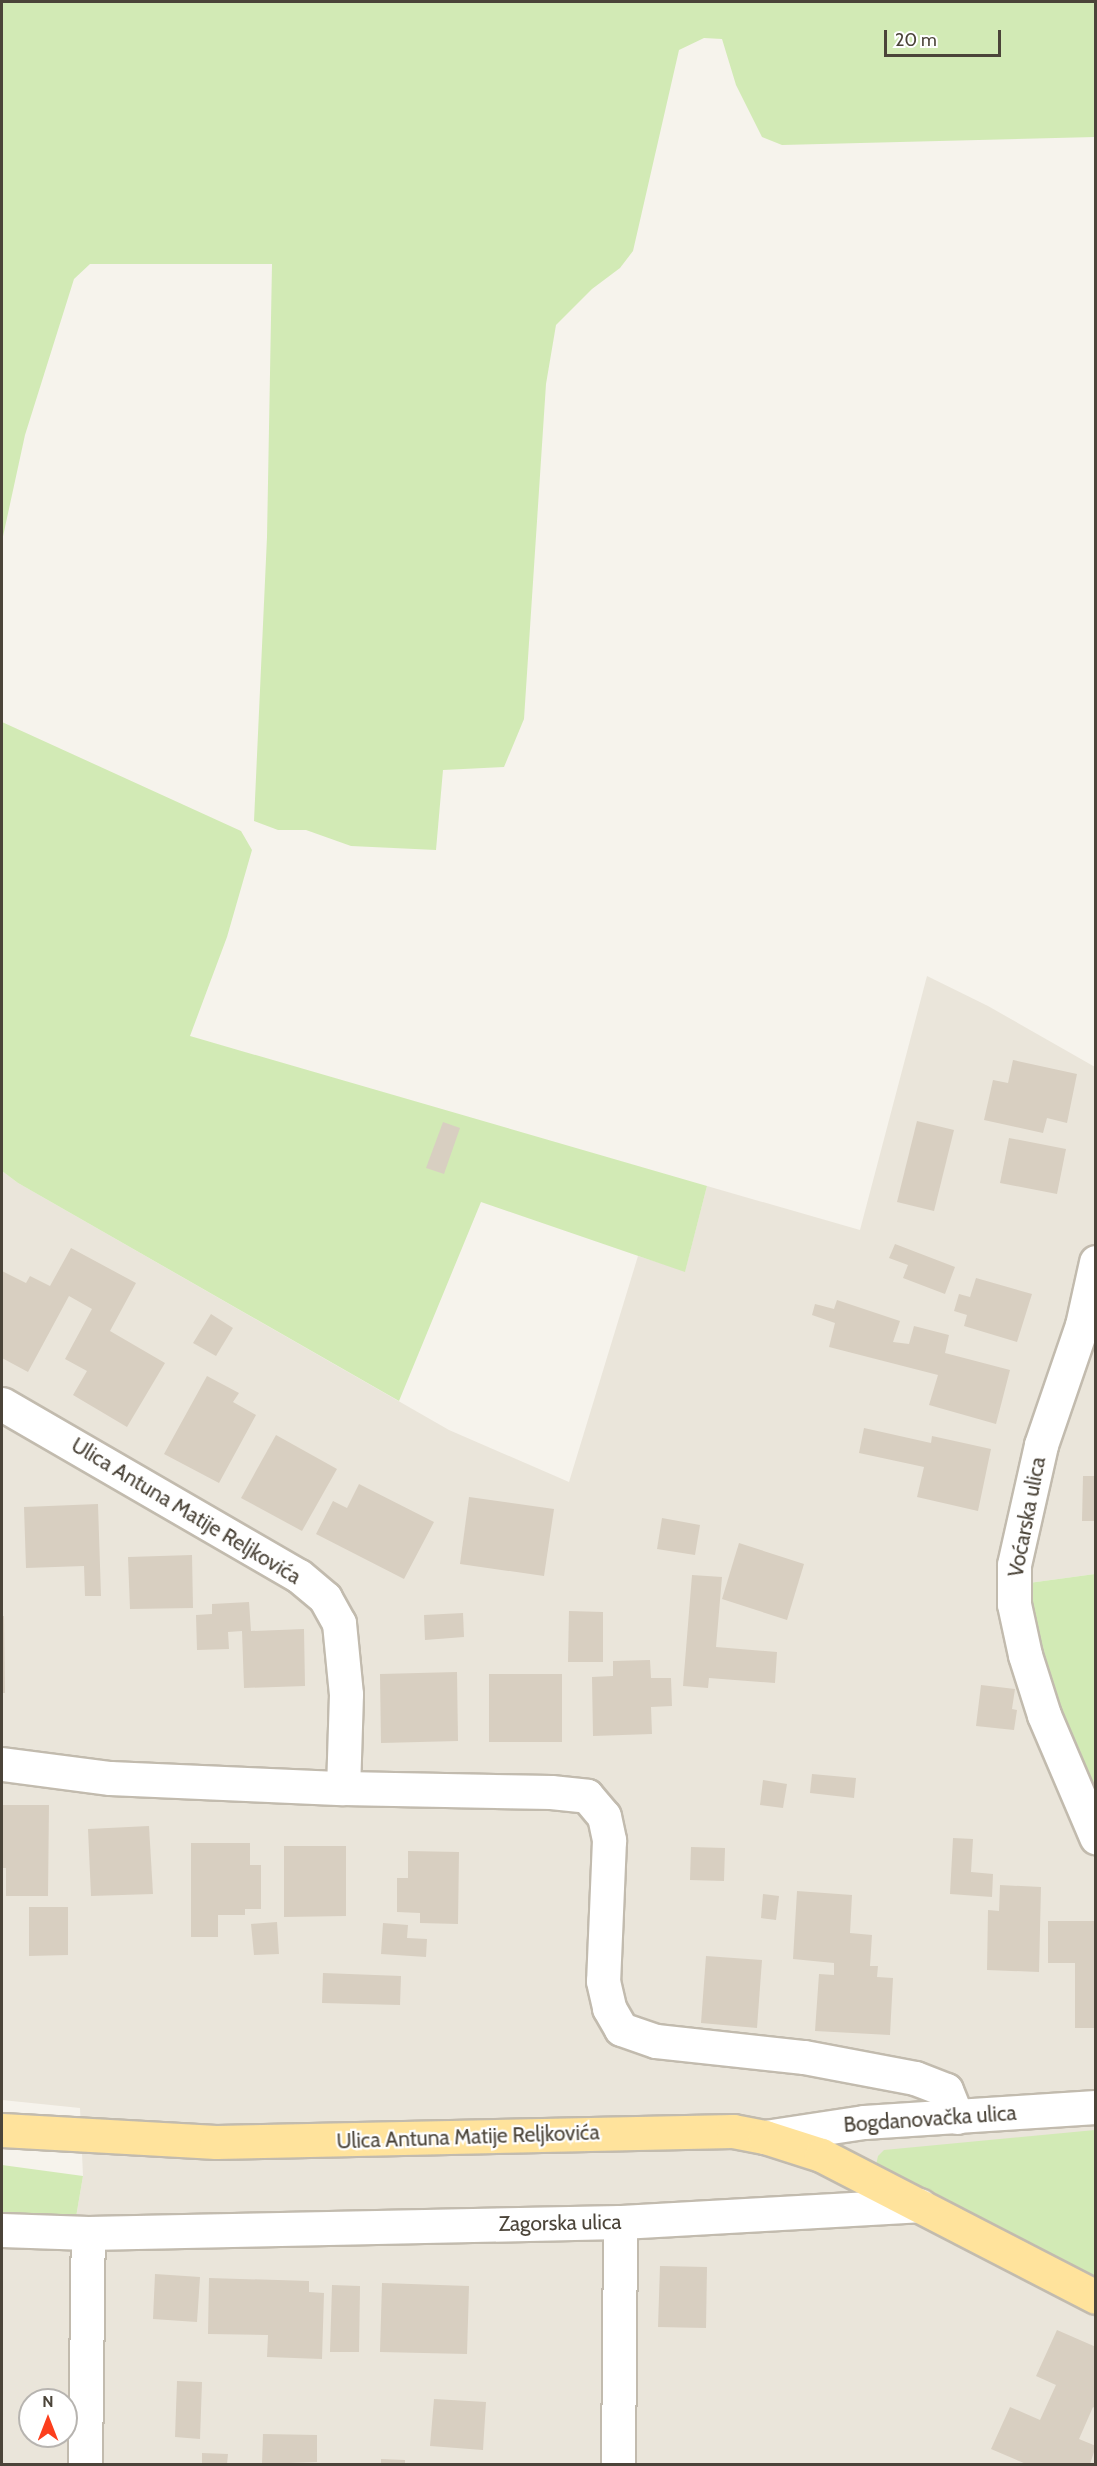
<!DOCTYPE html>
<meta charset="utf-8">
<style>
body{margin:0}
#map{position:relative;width:1097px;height:2466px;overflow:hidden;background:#f6f3ec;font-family:Cabin,sans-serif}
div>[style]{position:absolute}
.residential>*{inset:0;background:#eae5da}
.green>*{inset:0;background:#d2eab5}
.building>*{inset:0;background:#d8cfc1}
.roads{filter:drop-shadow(2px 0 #c2bbae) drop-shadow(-2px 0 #c2bbae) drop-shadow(0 2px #c2bbae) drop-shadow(0 -2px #c2bbae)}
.minor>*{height:33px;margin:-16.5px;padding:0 16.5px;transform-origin:16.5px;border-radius:16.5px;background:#fff}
.major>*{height:33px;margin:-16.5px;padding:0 16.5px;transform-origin:16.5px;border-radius:16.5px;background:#ffe39c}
span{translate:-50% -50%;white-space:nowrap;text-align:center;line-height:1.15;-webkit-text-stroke:4.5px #fff;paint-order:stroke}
.street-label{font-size:21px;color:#4b4439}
.frame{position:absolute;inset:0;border:3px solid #4b4439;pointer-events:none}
.north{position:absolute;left:18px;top:2388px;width:60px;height:60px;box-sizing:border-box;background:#fff;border:2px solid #b7b4b0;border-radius:50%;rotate:0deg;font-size:16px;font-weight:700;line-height:24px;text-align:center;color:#4b4439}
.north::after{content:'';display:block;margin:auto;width:21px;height:27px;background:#fc3f1d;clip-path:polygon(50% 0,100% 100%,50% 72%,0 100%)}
.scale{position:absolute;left:884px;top:30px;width:117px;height:27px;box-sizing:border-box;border:3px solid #4b4439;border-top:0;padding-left:8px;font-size:18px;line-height:21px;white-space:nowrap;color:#4b4439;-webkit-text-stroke:4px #fff;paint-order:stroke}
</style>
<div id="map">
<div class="residential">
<i style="clip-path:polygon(evenodd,927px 976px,988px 1006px,1095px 1067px,1095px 1574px,1014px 1585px,1095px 1837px,1095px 2464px,2px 2464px,2px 2224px,75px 2223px,83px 2176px,80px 2108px,2px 2100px,2px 1171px,18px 1183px,449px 1430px,569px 1482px,638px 1256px,685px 1271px,707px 1186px,860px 1230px,927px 976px,30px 2400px,66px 2400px,66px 2436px,30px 2436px,30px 2400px)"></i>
</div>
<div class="green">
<i style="clip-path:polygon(2px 2px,1095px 2px,1095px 137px,782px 145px,762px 137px,736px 85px,722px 39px,704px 38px,679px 50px,633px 251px,620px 268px,592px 289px,556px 325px,546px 384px,524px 719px,504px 767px,443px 770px,436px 850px,351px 846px,306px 830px,278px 830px,254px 821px,267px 537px,272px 264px,90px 264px,74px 279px,25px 435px,2px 541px)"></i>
<i style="clip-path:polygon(2px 722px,241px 831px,252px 850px,227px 937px,190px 1036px,707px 1186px,685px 1272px,481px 1202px,399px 1401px,18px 1183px,2px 1171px)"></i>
<i style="clip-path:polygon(1095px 1574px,1095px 1837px,1014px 1585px)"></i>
<i style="clip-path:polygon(1095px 2130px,1095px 2280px,882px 2170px,876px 2165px,878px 2156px,884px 2150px)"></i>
<i style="clip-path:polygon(2px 2165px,83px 2176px,75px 2223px,2px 2224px)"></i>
</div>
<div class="building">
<i style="clip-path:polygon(1013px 1060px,1077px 1074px,1067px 1123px,1047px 1118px,1043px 1133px,984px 1120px,993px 1080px,1008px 1083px)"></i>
<i style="clip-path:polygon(917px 1121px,954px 1130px,934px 1211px,897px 1202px)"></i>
<i style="clip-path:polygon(443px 1122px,460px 1128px,444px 1174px,426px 1168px)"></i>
<i style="clip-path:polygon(1009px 1138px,1066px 1149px,1057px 1194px,1000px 1183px)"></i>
<i style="clip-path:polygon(895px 1244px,955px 1267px,945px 1294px,903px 1278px,908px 1265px,889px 1258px)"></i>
<i style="clip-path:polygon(71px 1248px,136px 1283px,110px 1331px,165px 1363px,127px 1427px,73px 1395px,87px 1371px,65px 1359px,92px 1309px,69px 1296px,28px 1372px,2px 1358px,2px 1271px,26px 1283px,30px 1276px,50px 1286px)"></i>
<i style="clip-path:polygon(976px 1278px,1032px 1294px,1017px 1342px,964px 1326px,967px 1315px,954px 1311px,959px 1294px,970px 1297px)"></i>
<i style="clip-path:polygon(837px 1300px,900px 1321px,893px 1342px,909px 1344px,914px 1326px,949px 1335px,945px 1353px,1010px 1370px,996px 1424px,929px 1405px,938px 1375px,829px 1347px,835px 1323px,812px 1315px,815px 1304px,834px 1309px)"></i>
<i style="clip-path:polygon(211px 1314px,233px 1328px,216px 1356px,193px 1343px)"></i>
<i style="clip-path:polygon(207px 1376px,239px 1393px,233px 1402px,256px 1415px,219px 1483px,164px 1454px)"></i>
<i style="clip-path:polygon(864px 1428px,931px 1443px,932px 1436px,991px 1449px,978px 1511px,917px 1497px,924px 1467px,859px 1453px)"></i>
<i style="clip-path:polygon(276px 1435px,337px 1469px,302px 1531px,241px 1498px)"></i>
<i style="clip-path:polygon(1083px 1476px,1096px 1476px,1096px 1521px,1082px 1521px)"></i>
<i style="clip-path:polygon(359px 1484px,434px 1522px,404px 1579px,316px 1534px,333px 1501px,347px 1508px)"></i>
<i style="clip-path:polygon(469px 1497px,554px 1509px,544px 1576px,460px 1564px)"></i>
<i style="clip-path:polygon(98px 1504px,101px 1596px,85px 1596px,84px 1566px,26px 1568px,24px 1507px)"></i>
<i style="clip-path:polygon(662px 1518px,700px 1525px,695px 1555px,657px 1549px)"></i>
<i style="clip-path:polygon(739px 1543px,804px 1564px,787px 1620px,722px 1599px)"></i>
<i style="clip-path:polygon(192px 1555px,193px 1608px,130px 1609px,128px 1557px)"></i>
<i style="clip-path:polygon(692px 1575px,722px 1577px,716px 1647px,777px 1652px,775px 1683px,709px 1678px,708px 1688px,683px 1686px)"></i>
<i style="clip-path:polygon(249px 1602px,251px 1631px,304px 1629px,305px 1686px,244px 1688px,242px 1631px,228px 1632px,229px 1649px,197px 1650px,196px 1615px,212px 1614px,212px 1604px)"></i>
<i style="clip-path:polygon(569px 1611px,603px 1612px,603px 1662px,568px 1662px)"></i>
<i style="clip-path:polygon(463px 1613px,464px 1637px,425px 1640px,424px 1615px)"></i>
<i style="clip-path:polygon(2px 1616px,4px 1616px,5px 1693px,2px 1693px)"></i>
<i style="clip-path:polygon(650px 1660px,651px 1678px,671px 1678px,672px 1706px,651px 1707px,652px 1734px,593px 1736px,592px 1677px,613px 1676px,613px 1661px)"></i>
<i style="clip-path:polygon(457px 1672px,458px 1741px,381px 1743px,380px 1674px)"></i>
<i style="clip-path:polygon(489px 1674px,562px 1674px,562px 1742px,489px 1742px)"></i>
<i style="clip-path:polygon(981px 1685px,1015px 1689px,1012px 1709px,1017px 1710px,1014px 1730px,976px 1726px)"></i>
<i style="clip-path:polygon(812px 1774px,856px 1778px,854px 1798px,810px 1793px)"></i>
<i style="clip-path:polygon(763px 1780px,787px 1784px,783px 1808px,760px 1805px)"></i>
<i style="clip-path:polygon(2px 1805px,49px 1805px,48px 1896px,6px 1896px,6px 1868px,2px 1868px)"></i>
<i style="clip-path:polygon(149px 1826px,153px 1894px,91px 1896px,88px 1829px)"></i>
<i style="clip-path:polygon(953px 1838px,973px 1839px,971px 1872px,993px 1874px,992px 1897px,950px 1894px)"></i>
<i style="clip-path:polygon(191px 1843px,250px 1843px,250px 1865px,261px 1865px,261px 1909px,245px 1909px,245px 1915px,218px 1915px,218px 1937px,191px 1937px)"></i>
<i style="clip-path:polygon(284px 1846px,346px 1846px,346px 1916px,284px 1917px)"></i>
<i style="clip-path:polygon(691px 1847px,725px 1848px,724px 1881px,690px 1880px)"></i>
<i style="clip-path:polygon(408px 1851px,459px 1852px,458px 1924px,420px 1923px,420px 1913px,397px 1912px,397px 1878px,408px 1878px)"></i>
<i style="clip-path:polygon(1000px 1885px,1041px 1887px,1039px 1972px,987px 1970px,988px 1910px,999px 1911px)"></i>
<i style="clip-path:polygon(797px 1891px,852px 1895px,850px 1933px,872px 1935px,870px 1966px,878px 1966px,877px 1977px,893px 1978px,890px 2035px,815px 2031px,819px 1974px,834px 1975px,834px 1963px,793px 1959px)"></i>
<i style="clip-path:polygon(763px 1894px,779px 1896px,776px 1920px,761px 1918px)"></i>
<i style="clip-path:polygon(29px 1907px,68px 1907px,68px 1955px,29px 1956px)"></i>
<i style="clip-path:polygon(1048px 1921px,1096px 1921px,1096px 2028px,1075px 2028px,1075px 1963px,1048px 1963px)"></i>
<i style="clip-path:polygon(277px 1922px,279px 1954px,254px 1955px,251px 1924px)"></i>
<i style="clip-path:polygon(383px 1923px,408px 1925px,407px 1938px,427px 1939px,426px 1957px,381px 1954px)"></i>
<i style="clip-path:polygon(706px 1956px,762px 1960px,757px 2028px,701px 2023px)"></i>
<i style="clip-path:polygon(323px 1973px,401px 1976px,400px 2005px,322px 2003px)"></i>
<i style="clip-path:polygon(660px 2266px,707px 2267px,706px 2328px,658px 2327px)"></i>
<i style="clip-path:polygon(155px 2274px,200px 2277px,197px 2322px,153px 2319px)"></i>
<i style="clip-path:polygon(209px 2278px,309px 2281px,309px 2292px,324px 2293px,322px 2359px,267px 2357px,268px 2335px,208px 2334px)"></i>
<i style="clip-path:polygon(382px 2283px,469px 2286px,467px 2354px,380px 2352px)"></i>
<i style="clip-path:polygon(332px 2285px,360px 2286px,359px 2352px,330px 2352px)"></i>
<i style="clip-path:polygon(1057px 2330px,1096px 2347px,1096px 2409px,1093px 2407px,1079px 2439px,1096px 2446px,1090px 2464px,1026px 2464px,991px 2449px,1010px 2407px,1040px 2420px,1056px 2385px,1036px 2376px)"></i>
<i style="clip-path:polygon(177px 2381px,202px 2382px,200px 2439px,175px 2437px)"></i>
<i style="clip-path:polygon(434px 2399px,486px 2402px,483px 2450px,430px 2446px)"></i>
<i style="clip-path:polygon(263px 2434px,317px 2435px,317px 2462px,262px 2464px)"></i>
<i style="clip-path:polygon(202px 2453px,228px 2454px,227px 2464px,202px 2464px)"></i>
<i style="clip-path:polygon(381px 2459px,405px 2460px,405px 2464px,381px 2464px)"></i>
</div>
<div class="roads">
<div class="minor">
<i style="left:1096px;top:1262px;width:65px;rotate:102.5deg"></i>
<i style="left:1082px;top:1325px;width:127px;rotate:108.9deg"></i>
<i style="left:1041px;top:1445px;width:123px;rotate:102.7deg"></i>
<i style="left:1014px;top:1565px;width:39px;rotate:90deg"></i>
<i style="left:1014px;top:1604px;width:52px;rotate:77.8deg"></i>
<i style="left:1025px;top:1655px;width:63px;rotate:72.4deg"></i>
<i style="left:1044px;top:1715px;width:133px;rotate:66.9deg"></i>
<i style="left:2px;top:1404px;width:343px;rotate:30.1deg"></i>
<i style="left:299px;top:1576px;width:34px;rotate:40deg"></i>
<i style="left:325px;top:1598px;width:29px;rotate:61deg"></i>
<i style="left:339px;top:1623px;width:71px;rotate:84.4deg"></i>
<i style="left:346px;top:1694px;width:94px;rotate:91.8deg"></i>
<i style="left:2px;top:1764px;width:109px;rotate:7.4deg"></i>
<i style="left:110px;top:1778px;width:233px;rotate:2.5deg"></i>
<i style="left:343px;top:1788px;width:208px;rotate:1.1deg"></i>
<i style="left:551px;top:1792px;width:36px;rotate:6deg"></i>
<i style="left:587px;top:1796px;width:26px;rotate:50deg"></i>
<i style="left:604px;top:1816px;width:25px;rotate:78deg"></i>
<i style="left:609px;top:1840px;width:141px;rotate:92.4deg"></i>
<i style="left:603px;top:1981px;width:28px;rotate:77deg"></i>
<i style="left:609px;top:2008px;width:24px;rotate:60deg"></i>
<i style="left:621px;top:2029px;width:37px;rotate:19deg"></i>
<i style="left:656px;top:2041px;width:149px;rotate:6.2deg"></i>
<i style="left:804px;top:2057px;width:113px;rotate:10.7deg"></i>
<i style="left:915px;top:2078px;width:33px;rotate:21deg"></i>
<i style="left:946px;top:2090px;width:29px;rotate:68deg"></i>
<i style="left:765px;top:2137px;width:100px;rotate:-8.6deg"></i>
<i style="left:864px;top:2122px;width:232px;rotate:-3.7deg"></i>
<i style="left:2px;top:2230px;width:86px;rotate:2deg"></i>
<i style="left:88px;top:2233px;width:532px;rotate:-1.18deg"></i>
<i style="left:620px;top:2222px;width:300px;rotate:-3.2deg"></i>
<i style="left:85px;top:2464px;width:231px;rotate:-89.3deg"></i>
<i style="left:618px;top:2464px;width:242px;rotate:-89.5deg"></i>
</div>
<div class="major">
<i style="left:2px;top:2130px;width:214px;rotate:3.2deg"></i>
<i style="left:216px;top:2142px;width:517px;rotate:-1.22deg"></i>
<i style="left:733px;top:2131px;width:33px;rotate:11deg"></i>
<i style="left:765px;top:2137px;width:59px;rotate:17.8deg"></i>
<i style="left:821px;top:2155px;width:309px;rotate:27.3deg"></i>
</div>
</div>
<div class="street-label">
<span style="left:186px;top:1511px;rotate:31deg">Ulica Antuna Matije Reljkovića</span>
<span style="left:1027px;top:1517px;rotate:-79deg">Voćarska ulica</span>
<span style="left:930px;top:2119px;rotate:-4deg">Bogdanovačka ulica</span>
<span style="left:468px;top:2137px;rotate:-2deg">Ulica Antuna Matije Reljkovića</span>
<span style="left:560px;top:2223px;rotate:-1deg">Zagorska ulica</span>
</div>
<div class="frame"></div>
<div class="north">N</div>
<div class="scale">20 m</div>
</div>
